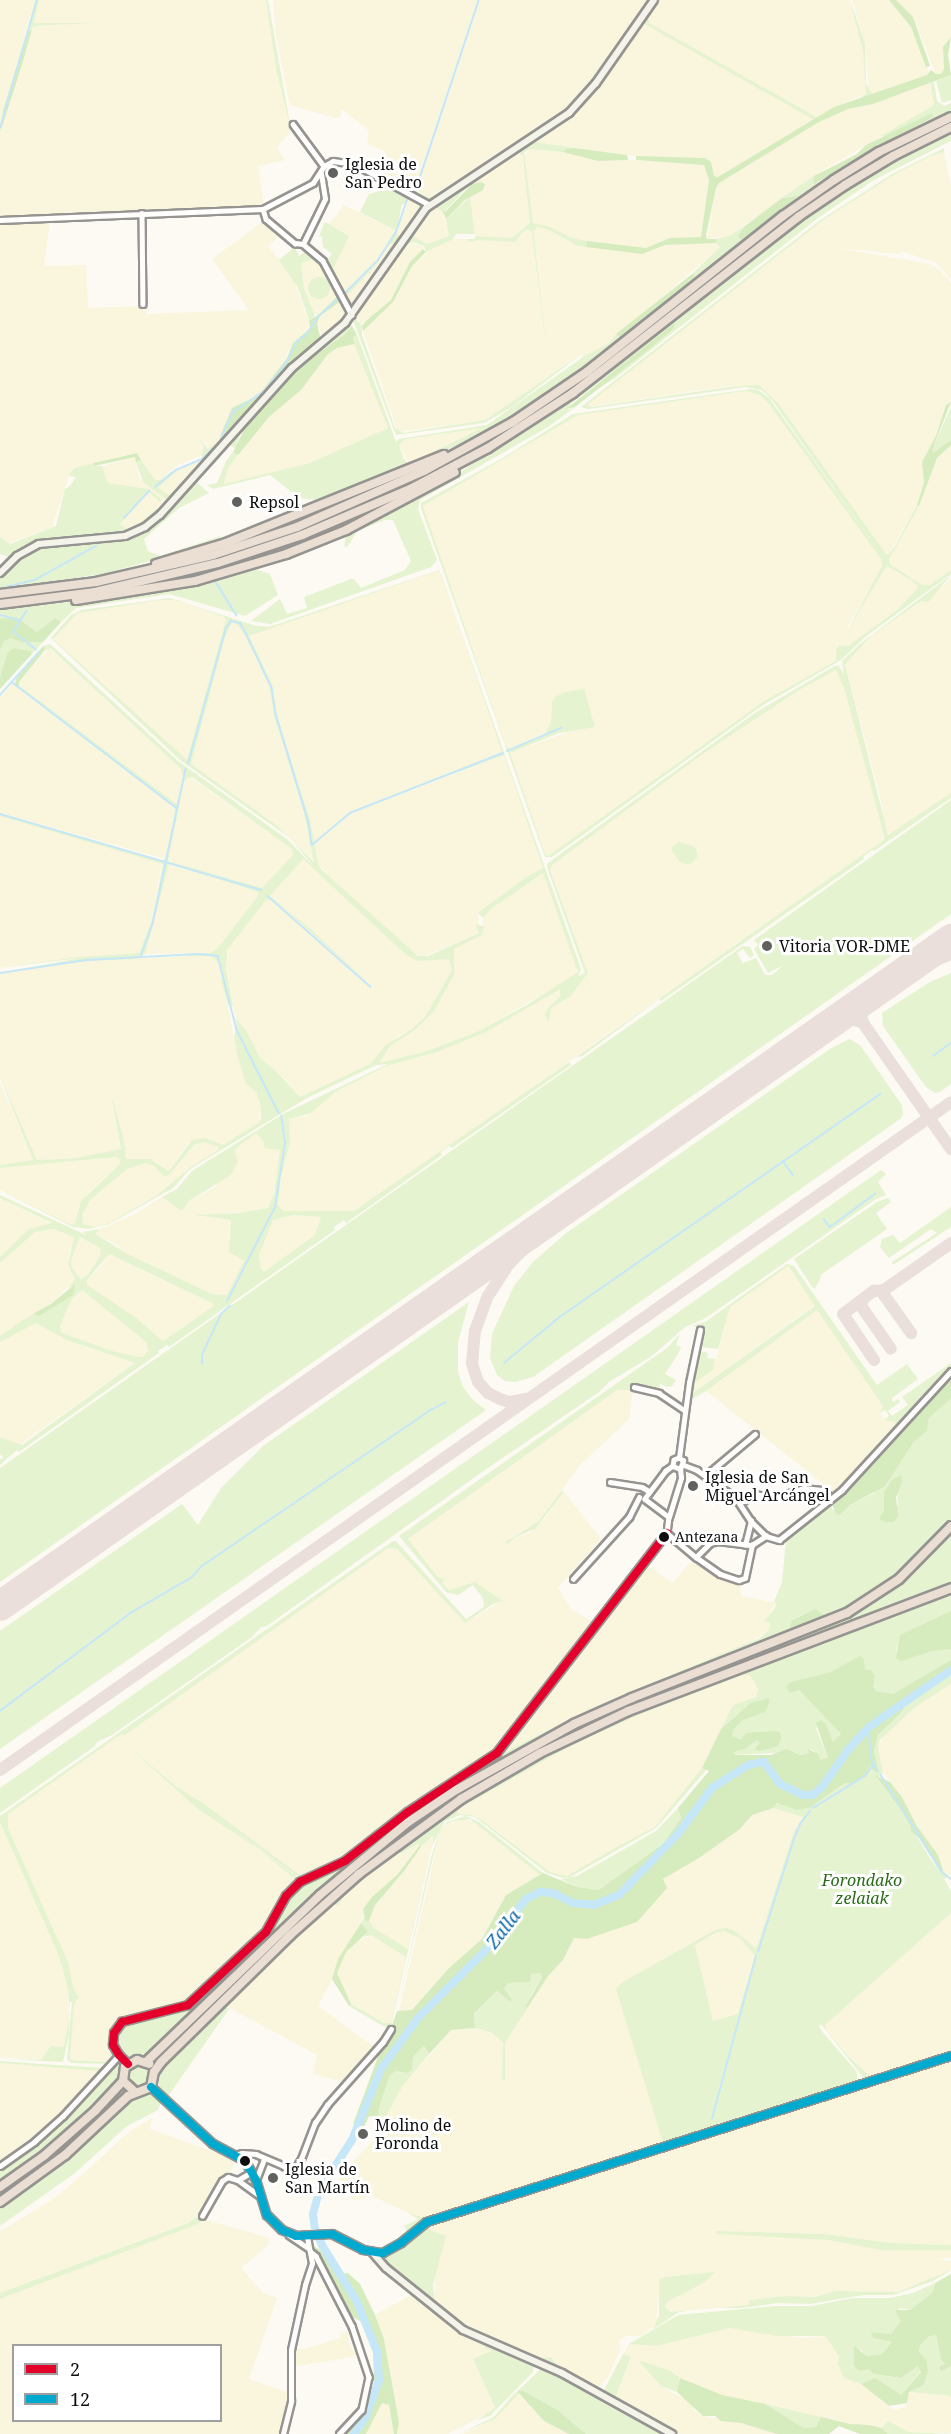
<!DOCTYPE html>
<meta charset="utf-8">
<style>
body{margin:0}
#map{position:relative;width:951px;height:2434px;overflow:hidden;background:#fcfaf2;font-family:"Noto Serif",serif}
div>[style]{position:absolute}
.farmland>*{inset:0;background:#f9f6dd}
.green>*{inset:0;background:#e5f3d0}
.round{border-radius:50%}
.forest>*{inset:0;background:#d6ebbe}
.stream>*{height:1.5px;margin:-0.75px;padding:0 0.75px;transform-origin:0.75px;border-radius:0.75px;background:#c6e7f8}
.river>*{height:8px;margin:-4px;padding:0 4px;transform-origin:4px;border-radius:4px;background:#c6e7f8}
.taxiway>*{height:12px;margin:-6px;padding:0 6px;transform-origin:6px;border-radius:6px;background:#eadfdb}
.runway>*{height:30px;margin:-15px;padding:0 15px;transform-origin:15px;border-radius:15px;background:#eadfdb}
.roads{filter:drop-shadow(2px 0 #959491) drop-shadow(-2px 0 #959491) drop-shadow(0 2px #959491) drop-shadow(0 -2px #959491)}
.street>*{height:4.5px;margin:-2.25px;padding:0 2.25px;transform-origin:2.25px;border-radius:2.25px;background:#fffefd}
.secondary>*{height:6px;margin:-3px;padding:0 3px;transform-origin:3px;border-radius:3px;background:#f5f4ea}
.highway>*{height:8px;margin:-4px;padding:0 4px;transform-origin:4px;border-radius:4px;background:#ebdfd4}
.bus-1>*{height:8px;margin:-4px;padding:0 4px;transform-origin:4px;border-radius:4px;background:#e4002b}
.bus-2>*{height:8px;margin:-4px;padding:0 4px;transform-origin:4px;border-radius:4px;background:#00a9ce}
.dots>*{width:16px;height:16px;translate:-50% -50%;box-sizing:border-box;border:3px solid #fff;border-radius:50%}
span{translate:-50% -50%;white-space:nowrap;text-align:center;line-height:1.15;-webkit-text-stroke:6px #fff;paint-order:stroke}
.bus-label{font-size:14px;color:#0e0e0e}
.left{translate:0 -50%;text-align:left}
.poi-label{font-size:16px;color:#0e0e0e}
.park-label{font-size:16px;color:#2b6b19;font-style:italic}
.water-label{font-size:18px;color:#0d67aa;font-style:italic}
.legend{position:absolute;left:12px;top:2344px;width:210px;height:78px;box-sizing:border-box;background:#fff;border:2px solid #9f9f9f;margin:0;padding:8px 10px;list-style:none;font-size:18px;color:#0e0e0e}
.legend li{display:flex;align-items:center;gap:12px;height:30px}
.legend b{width:30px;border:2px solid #9f9f9f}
</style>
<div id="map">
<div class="farmland">
<i style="clip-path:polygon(0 0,35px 0,0 123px)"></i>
<i style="clip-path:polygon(39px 0,266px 0,276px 69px,291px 130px,277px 148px,285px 160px,258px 166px,264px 205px,0 217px,0 133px,32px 29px,35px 26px,93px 23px,33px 23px)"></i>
<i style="clip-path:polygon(273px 0,478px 0,414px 189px,407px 189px,377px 172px,386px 152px,367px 143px,369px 131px,342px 109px,340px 117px,335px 118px,290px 105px,276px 36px)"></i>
<i style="clip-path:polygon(480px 0,648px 0,600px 70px,568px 108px,456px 183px,434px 197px,427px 197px,416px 191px)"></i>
<i style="clip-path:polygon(659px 0,850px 0,862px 39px,866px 94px,834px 107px,818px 118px,814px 117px,649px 23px,648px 16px)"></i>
<i style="clip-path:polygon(852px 0,889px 0,911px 27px,929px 71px,927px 75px,877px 93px,869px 93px,865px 43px)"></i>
<i style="clip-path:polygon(896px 0,951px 0,951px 37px,943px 47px,944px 69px,941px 74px,936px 74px,913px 17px)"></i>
<i style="clip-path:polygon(643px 23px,770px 94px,814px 120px,718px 177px,714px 176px,711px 162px,705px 158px,636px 156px,535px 143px,569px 117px,599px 87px)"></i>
<i style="clip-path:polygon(930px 83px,934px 104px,931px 107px,822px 171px,729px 236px,707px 239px,716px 188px,719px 183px,819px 122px,848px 109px,873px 104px)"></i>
<i style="clip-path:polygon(529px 149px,563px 152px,598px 161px,636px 160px,704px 165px,709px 180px,701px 238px,670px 238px,646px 248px,635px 248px,579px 240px,533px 223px,525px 165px,530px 223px,512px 238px,476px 236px,470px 197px,483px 190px,481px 182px,472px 184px,472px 181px,518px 152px,524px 157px)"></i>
<i style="clip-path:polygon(944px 152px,951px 185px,951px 280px,937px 263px,901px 251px,899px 254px,837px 248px,930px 264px,940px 270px,951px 283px,951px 402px,946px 405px,936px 436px,922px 462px,924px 483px,917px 505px,889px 554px,882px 550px,778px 403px,763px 388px,730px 386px,588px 407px,586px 405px,826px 218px,899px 172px,929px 157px)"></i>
<i style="clip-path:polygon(410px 197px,419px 202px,420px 208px,400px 238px,396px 237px,396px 233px)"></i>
<i style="clip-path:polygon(344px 205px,395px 230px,379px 258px,345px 291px,333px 269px,341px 252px,329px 224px)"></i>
<i style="clip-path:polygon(434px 207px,442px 210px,450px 236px,427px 244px,414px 238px,415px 231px)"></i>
<i style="clip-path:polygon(265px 220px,279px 232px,276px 239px,268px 246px,293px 278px,310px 325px,293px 343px,279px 370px,259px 395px,232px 409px,218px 442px,210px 449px,196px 433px,204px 446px,203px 455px,178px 465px,160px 480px,155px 480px,148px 472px,139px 455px,131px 454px,75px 468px,69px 476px,52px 527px,6px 544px,0 537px,0 222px,50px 221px,44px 266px,86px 265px,88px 308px,146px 306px,146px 314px,249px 310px,212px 259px)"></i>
<i style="clip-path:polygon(538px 227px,549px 230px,571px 243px,650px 251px,665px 245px,716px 243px,720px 247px,609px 343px,587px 356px,583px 357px,582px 353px,485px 420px,398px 432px,363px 331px,393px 302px,412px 266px,434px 247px,453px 239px,466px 239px,469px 242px,477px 240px,516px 241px,523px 232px,528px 229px,532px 232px)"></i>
<i style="clip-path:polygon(409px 242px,424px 247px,423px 249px,410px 262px,391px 300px,362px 326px,356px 316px,404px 245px)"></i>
<i style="clip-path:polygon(389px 243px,395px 246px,361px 297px,356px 301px,352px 301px,347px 296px,375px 266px)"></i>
<i style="clip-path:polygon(317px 258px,327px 270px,339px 295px,317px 316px,310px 308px,304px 289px,301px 263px)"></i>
<i style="clip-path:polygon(336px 302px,341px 303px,345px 317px,323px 338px,317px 323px,320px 316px)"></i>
<i style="clip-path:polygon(354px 344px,388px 428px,310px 463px,224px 485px,228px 468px,269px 416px,301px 390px,328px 354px,337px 348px)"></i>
<i style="clip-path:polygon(745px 391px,760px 395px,769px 404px,881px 559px,882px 566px,874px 582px,847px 627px,850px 626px,887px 566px,911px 580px,918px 586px,917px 589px,897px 610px,848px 646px,838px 645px,835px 655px,836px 661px,764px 701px,548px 856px,545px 854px,509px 753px,574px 730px,580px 690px,565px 692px,552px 702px,551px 723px,544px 736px,510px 749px,506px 746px,423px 506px,578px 415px)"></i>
<i style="clip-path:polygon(482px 428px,447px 447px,409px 464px,399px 445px,406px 439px)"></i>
<i style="clip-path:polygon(951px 445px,951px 570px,930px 585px,922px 585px,890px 564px,888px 559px,919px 506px,937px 458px)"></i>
<i style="clip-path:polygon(135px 457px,139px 478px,166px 499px,144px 520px,127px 529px,120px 523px,149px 491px,160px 501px,149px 489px,108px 483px,102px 466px)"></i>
<i style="clip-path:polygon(206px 458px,172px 495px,166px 495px,158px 488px,177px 470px)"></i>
<i style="clip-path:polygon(437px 571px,441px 574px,502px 752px,349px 814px,504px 755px,543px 868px,525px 878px,478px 913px,479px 933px,422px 957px,410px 951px,330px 878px,318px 863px,310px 820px,276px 713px,272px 684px,249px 636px)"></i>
<i style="clip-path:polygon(951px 578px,951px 793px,890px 836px,883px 821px,883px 808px,845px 663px,871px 636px,921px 601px,926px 602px)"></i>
<i style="clip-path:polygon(160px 600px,178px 600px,224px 617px,226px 620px,188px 760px,184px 760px,53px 639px,78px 613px)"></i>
<i style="clip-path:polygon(232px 622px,239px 625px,244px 633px,269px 683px,274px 716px,304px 812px,315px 862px,275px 824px,191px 764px,225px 637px)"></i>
<i style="clip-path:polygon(49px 648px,181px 769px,184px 779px,178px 805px,20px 686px,19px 682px)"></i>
<i style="clip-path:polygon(836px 670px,844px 688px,885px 839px,363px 1206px,354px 1211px,284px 1211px,278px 1206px,281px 1177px,290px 1143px,289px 1119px,306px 1116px,335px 1092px,386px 1066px,437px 1052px,486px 1032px,560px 988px,560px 996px,547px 1009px,550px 1020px,550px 1008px,572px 996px,588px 973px,550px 869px,552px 865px,703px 754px,799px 690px)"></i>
<i style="clip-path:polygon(12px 683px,174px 807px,175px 816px,165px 859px,0 813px,0 697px)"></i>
<i style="clip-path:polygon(189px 776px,292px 849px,293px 855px,262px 888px,168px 861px,184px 782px)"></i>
<i style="clip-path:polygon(0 816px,162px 862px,152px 920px,139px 953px,78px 957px,0 968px)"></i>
<i style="clip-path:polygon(303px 859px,406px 955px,414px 959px,450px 959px,452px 970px,425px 1017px,412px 1029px,398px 1036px,370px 1064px,300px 1097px,285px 1079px,260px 1058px,246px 1030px,239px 1023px,235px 1015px,225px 957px,230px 945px,266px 900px,269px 899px,286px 910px,372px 986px,313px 931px,270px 896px)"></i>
<i style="clip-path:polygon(168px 864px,258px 892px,258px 896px,218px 948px,210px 953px,145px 954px)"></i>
<i style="clip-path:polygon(543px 873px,577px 967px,576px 975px,477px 1032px,424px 1052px,378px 1063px,390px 1046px,415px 1030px,434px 1011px,447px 988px,454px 967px,454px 949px,482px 935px,484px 914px)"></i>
<i style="clip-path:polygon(188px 956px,211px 956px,220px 964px,237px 1054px,246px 1084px,256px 1092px,260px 1102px,259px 1123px,223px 1145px,205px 1138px,188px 1143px,169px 1171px,155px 1161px,126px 1159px,124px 1140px,110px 1095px,121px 1149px,76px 1158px,36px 1160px,0 1077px,0 973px,87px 961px)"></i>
<i style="clip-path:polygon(0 1082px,33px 1158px,31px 1163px,0 1165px)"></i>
<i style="clip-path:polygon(256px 1132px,280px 1150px,272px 1204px,262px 1210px,198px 1216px,231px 1220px,229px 1236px,233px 1255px,244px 1261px,228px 1295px,212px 1294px,128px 1254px,114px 1243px,95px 1234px,95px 1231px,135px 1214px,162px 1197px,182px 1209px,190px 1200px,215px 1187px,233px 1150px)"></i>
<i style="clip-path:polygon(204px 1142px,218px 1147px,218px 1150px,191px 1167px,156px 1196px,109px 1223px,95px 1227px,83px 1224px,82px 1215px,91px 1199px,126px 1169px,146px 1163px,154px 1166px,165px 1176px,169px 1175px,194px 1145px)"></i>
<i style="clip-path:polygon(116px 1157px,120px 1159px,120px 1164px,89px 1192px,78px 1208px,75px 1223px,72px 1225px,0 1190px,0 1168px)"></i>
<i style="clip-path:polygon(0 1198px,52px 1224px,29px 1229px,0 1257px)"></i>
<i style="clip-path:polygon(293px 1215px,321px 1217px,315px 1235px,309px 1241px,264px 1272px,261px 1269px,259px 1255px,273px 1220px)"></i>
<i style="clip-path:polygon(54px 1229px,75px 1236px,68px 1258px,75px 1279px,51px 1304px,0 1336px,0 1263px,35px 1232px)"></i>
<i style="clip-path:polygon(80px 1237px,100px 1248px,101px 1254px,88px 1275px,81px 1279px,72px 1268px,71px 1260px)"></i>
<i style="clip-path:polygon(108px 1254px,212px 1303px,214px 1306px,163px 1341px,135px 1317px,86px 1285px,87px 1280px,102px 1265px)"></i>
<i style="clip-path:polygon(787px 1266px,815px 1305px,693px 1392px,695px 1382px,713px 1370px,730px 1307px)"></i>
<i style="clip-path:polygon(82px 1290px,146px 1342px,148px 1351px,144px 1356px,139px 1358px,112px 1351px,62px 1333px,60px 1326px,68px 1307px,72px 1299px)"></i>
<i style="clip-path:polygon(817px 1310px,883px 1406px,880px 1413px,884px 1419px,896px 1422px,880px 1446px,835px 1493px,706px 1391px)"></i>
<i style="clip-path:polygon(36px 1322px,80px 1345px,135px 1363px,19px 1445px,0 1437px,0 1342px)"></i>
<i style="clip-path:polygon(617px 1390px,633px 1390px,629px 1419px,580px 1465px,539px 1521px,511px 1537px,508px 1544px,515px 1537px,530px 1533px,545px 1518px,564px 1492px,601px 1539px,558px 1588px,571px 1609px,595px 1623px,573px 1652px,568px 1649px,566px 1659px,502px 1741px,486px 1758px,424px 1797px,381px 1828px,374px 1829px,366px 1840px,341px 1861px,304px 1875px,298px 1874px,203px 1803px,177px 1787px,125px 1745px,198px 1809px,260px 1850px,295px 1879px,265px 1929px,188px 2001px,177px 2007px,130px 2015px,118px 2020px,112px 2029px,111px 2055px,106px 2062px,70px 2060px,74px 2007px,78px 1995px,73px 1987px,68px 1962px,8px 1828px,8px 1814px,120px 1735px,125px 1734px,388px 1548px,397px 1549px,465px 1623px,502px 1601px,475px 1582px,449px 1590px,442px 1583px,444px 1580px,437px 1576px,408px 1539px)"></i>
<i style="clip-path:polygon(696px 1561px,718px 1578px,740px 1585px,741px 1596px,776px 1603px,765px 1621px,770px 1621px,769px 1630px,741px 1648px,594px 1707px,508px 1752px,505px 1749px,647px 1565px,672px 1583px,689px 1564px)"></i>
<i style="clip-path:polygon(743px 1675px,749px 1675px,754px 1681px,758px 1690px,756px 1697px,733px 1705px,702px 1768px,666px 1817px,655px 1827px,574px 1874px,561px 1877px,550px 1872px,480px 1819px,472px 1815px,457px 1814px,457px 1810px,506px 1780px,572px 1745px,650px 1710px)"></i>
<i style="clip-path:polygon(951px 1684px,951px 1877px,947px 1878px,902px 1797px,883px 1773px,878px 1747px,887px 1731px,914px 1708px)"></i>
<i style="clip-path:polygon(773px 1808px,803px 1817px,794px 1831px,757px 1947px,755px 1948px,734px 1930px,715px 1930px,621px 1983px,616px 1989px,664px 2143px,429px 2219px,408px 2213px,370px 2195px,355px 2201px,338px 2184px,343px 2172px,383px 2130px,385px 2114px,402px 2087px,451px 2030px,475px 2028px,499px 2037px,503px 2042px,502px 2080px,505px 2043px,548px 1976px,563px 1960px,574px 1938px,587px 1939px,637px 1922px,663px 1883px,663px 1879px,699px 1858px,740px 1829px,752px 1815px)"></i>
<i style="clip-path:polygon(464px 1819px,477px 1823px,540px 1875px,506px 1895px,482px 1939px,449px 1968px,412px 2010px,399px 2011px,440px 1833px,445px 1825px)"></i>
<i style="clip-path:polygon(0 1822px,59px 1956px,68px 1989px,69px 2025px,64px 2047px,52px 2046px,41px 2060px,0 2057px)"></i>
<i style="clip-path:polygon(431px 1836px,434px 1837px,408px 1949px,405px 1949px,375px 1929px,369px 1921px,375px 1905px)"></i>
<i style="clip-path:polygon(419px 1844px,420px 1845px,397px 1875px,372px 1897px,363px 1909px,364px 1918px,338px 1959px,332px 1979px,318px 2006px,376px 2048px,344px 2082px,313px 2074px,317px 2055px,226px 2006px,306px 1928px,364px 1878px,395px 1853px,402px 1853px)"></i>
<i style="clip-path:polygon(951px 1913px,951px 2053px,872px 2078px,867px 2076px,826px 2030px,825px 2025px)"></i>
<i style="clip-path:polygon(724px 1931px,741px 1939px,755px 1956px,739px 2014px,713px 2021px,695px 1944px,715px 1933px)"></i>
<i style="clip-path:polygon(371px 1935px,406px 1956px,391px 2023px,384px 2023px,351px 2004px,337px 1973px,346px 1952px,353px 1944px)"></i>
<i style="clip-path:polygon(951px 2060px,951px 2245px,891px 2243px,824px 2234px,716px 2231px,829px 2240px,853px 2245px,951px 2250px,951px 2258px,935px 2259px,951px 2261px,951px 2270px,941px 2276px,897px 2292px,835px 2291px,815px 2297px,786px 2296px,750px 2300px,750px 2305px,671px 2312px,665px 2307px,667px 2302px,705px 2282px,714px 2272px,665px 2277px,658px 2300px,657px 2324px,641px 2336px,625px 2336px,619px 2341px,621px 2348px,608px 2377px,599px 2386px,560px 2368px,555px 2360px,538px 2359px,476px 2332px,453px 2319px,435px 2302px,434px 2231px,428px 2227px,429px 2225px)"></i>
<i style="clip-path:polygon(0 2063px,97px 2069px,99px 2070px,55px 2118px,0 2162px)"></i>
<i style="clip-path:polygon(152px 2118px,150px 2129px,217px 2153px,235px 2163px,230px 2172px,218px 2183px,197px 2219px,0 2293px,0 2231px,50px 2201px,80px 2177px,129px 2132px)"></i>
<i style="clip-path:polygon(evenodd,203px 2219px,269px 2238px,268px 2245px,241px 2268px,263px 2293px,277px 2298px,249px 2379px,286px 2392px,288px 2398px,286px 2414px,280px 2434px,0 2434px,0 2299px,198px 2224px,203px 2219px,14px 2346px,220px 2346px,220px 2420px,14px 2420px,14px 2346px)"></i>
<i style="clip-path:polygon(411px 2295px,417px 2297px,465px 2335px,491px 2351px,473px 2360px,495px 2409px,448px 2434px,397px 2434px,399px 2422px,384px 2339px,375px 2315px)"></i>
<i style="clip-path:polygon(730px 2328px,802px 2338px,825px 2336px,839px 2356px,838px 2364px,844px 2378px,861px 2384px,893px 2410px,906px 2407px,909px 2392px,951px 2396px,951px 2433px,909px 2432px,888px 2421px,882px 2428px,850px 2424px,722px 2395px,680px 2378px,671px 2371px,639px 2361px,661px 2386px,690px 2402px,694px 2410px,703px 2416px,741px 2423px,777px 2434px,679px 2434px,615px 2396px,628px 2367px,631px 2357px,623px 2354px,629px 2344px,656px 2346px)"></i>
<i style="clip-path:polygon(348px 2332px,349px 2345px,358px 2356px,298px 2366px,294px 2362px,294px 2349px,305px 2349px,340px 2338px,341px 2333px)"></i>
<i style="clip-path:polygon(518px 2392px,544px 2421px,569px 2434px,463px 2434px,495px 2419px)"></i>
<i style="clip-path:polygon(382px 2403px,389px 2405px,394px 2434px,366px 2434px)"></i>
</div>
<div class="green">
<i style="clip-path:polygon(35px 0,39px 0,34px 23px,95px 23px,35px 26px,27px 32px)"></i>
<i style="clip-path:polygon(266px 0,268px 0,291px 130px,276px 69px)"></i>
<i style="clip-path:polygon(478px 0,416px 191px,427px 197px,434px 197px,456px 183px,568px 108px,600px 70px,648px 0,651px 0,602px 72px,564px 114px,439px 196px,429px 200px,407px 189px,414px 189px,423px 165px)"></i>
<i style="clip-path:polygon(656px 0,659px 0,648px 16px,649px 23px,818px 118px,814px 120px,643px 23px,599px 87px,569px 117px,535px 142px,575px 148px,566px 149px,563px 152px,529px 149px,524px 153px,533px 223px,550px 227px,572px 238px,587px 241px,586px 247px,576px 245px,549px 230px,538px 227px,533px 231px,549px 369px,532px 232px,528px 229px,523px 232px,515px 242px,478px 240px,469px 242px,466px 239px,474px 239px,476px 236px,512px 238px,530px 223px,523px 156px,518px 152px,473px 181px,444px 212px,434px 207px,431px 210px,415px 231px,414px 237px,427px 244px,449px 236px,446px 219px,470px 197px,475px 234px,456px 234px,453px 239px,426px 252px,424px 246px,413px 242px,404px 245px,355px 318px,362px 326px,362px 335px,395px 428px,403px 433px,485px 420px,584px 352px,512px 407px,484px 423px,396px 435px,353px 320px,356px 312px,429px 208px,574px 110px)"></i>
<i style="clip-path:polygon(850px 0,865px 43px,866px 83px,872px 94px,860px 98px,866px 94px,863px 51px)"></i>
<i style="clip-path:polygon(951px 75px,951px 100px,942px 103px,936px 81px)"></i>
<i style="clip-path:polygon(evenodd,934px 82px,937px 101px,944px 106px,951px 103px,951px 113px,884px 145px,802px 197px,621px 340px,552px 391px,493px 428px,413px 466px,327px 501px,299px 498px,270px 475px,213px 489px,207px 485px,217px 483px,226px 461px,233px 452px,238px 455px,228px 468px,224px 484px,310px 463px,388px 428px,354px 344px,353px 337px,357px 335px,396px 442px,399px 439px,487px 425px,583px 357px,609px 343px,616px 334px,619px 338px,695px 275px,692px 274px,720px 247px,716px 243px,716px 239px,729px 236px,745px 226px,738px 236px,793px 196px,782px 198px,814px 176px,814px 183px,820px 182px,933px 117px,932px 113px,889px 136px,881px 136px,931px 107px,934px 104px,930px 83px,934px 82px,482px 428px,409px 464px,404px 459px,399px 445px,406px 439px,482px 428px)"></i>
<i style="clip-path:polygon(951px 120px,951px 124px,860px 172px,580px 384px,513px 429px,442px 470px,334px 519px,235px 555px,107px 586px,53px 594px,300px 529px,358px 506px,440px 467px,511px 426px,825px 190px,894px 148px)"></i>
<i style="clip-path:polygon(951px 132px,951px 141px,874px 180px,818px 218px,614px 379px,596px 390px,676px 326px,571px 403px,567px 410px,575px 407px,548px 427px,420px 500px,418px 509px,437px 560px,431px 567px,270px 624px,251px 621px,280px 599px,287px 614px,307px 608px,304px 597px,351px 579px,354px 579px,361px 588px,405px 570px,411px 561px,393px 520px,385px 520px,357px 531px,348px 546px,344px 547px,346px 535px,451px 478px,561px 408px,645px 345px,739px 267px,831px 199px,892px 161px)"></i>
<i style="clip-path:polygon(evenodd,944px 148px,944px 152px,929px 157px,899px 172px,826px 218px,587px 405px,592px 407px,730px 387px,759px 385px,778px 403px,886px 554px,889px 554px,895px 546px,917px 505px,919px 506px,889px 559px,890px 564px,922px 585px,930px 585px,951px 570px,951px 574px,865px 637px,841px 660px,763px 705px,552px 857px,545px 857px,421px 508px,421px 503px,501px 459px,573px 414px,751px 389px,758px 390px,769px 398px,887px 563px,772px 400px,762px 390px,746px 387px,588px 409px,581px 407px,819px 221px,892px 174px,944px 148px,745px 391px,760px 395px,769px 404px,881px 559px,882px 566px,848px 629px,887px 566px,911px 580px,918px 586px,917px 589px,897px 610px,848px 646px,839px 645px,836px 650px,836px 661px,764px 701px,548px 856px,545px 854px,510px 753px,559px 733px,595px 727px,584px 689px,565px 692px,555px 697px,552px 702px,551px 723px,544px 736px,510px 749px,506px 746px,423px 506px,578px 415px,745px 391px)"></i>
<i style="clip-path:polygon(evenodd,386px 189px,402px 194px,405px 192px,421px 201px,422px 208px,361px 299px,352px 304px,346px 300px,326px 261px,332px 254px,323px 247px,322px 237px,319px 236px,325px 222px,349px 236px,333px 269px,345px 291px,348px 290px,379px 258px,395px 230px,360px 212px,369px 194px,386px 189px,410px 198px,419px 202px,420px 208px,400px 238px,396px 233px,402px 204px,406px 204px,410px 198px,386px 189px,389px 243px,395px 246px,361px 297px,356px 301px,352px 301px,347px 296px,375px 266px,389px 243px)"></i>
<i style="clip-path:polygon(264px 205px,265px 206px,0 218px,0 217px)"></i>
<i style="clip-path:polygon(295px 247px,299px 256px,308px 250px,317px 258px,301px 263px,304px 289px,315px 316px,309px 320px,298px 288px,279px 260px)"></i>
<i class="round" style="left:308px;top:277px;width:22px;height:22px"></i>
<i style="clip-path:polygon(350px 323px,352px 326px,344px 335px,299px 367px,284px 386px,259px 410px,240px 435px,235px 449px,229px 443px,287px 376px)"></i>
<i style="clip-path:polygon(951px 407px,951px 440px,934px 452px,932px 450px)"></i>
<i style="clip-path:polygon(195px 432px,208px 449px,218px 442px,221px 434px,225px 438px,173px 497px,166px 499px,143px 482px,136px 462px,141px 460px,155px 480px,160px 480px,171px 472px,173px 474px,158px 488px,170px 496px,206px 459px,201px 456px,204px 446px)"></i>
<i style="clip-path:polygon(94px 463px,94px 466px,102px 466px,108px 483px,149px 489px,162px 500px,160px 502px,149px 492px,120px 524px,127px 529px,144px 520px,158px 507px,158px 511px,144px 523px,119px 534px,50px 538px,30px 545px,8px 557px,0 554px,0 537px,10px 544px,56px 526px,65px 489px,70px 486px,76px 477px,69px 476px,71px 472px,75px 468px)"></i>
<i style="clip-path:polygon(410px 473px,300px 521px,205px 552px)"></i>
<i style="clip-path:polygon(195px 481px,209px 493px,179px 508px,144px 539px,148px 551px,160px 556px,221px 536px,218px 542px,107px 573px,0 590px,0 578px,3px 573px,29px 552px,49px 545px,112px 542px,141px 534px,156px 523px)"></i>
<i style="clip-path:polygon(414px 491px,391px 505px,296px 548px,202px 578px,138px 588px,273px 550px,373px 511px)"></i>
<i style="clip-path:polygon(255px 569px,270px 574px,278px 595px,245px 616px,169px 594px,76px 608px,61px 622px,55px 618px,37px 632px,17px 618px,0 619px,0 610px,158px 592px)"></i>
<i style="clip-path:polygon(evenodd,439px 570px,581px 969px,578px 976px,585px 973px,547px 867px,548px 863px,755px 713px,833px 667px,838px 665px,844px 674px,842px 661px,860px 644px,951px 575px,928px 602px,921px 601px,871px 636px,845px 664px,888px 835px,951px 793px,951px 798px,874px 851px,872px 850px,863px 857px,864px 859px,661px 1001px,659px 999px,581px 1057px,579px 1056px,572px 1060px,885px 839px,844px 688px,836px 670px,799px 690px,703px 754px,552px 865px,550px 870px,588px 973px,571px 996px,551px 1008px,549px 1022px,545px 1015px,547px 1009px,560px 996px,560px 989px,486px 1032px,437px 1052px,386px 1066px,335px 1092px,311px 1113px,289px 1119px,290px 1143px,281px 1177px,278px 1206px,284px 1211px,354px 1211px,569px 1062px,571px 1065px,452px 1148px,449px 1146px,441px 1152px,442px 1155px,346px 1223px,344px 1220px,334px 1227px,335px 1230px,169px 1347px,167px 1345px,158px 1351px,159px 1353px,19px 1452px,17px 1450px,0 1465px,0 1459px,4px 1458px,0 1454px,0 1437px,22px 1445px,135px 1363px,67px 1340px,36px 1323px,0 1342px,0 1336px,26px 1318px,72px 1295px,74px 1285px,68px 1288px,75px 1279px,68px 1264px,74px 1237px,54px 1229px,35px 1232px,0 1263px,0 1257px,29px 1229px,52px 1223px,0 1198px,0 1195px,86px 1235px,83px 1232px,99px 1229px,95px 1234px,128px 1254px,212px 1294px,227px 1295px,244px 1261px,229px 1252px,231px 1220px,195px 1215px,239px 1213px,268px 1208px,274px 1194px,280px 1150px,264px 1148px,264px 1142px,256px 1133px,234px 1150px,238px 1161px,231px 1175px,190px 1200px,182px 1211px,162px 1197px,177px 1189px,192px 1171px,283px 1114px,388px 1064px,376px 1065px,307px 1098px,203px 1161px,189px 1170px,173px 1188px,109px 1224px,89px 1229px,73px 1227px,0 1190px,72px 1225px,75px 1223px,81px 1201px,120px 1164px,120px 1159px,116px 1157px,0 1168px,0 1165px,33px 1160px,0 1077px,37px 1160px,76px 1158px,121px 1149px,111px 1095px,124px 1140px,126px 1159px,150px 1159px,169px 1171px,192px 1140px,205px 1138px,223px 1145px,258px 1123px,261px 1119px,260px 1102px,256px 1092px,246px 1084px,237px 1054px,234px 1037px,237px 1023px,233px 1016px,246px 1030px,260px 1058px,277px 1072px,300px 1097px,370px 1064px,386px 1045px,412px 1029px,425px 1017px,452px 970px,449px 959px,418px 961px,406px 955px,303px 859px,270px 896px,313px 931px,372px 986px,286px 910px,273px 900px,266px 900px,227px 950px,226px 968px,233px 1006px,229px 1007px,221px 980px,224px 978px,220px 964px,211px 956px,188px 956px,188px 953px,210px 953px,218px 948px,258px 896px,258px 892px,169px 864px,145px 954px,137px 959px,87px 961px,0 973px,80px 958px,0 968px,78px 957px,139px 953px,152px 920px,163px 864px,0 816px,0 813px,162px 860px,165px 859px,175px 816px,174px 807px,19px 688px,20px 686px,178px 805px,184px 779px,181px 769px,51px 649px,45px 650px,43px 646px,50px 644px,178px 761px,288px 840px,315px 868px,290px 838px,180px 760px,51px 638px,71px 615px,81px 610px,170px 598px,253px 625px,269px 627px,439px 570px,437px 571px,441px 574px,502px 752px,347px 813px,504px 755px,543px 868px,525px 878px,478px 913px,483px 918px,491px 909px,543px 873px,578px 972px,525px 1006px,477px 1032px,424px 1052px,379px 1063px,390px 1046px,415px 1030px,434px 1011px,454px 975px,454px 949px,482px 935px,484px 927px,476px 924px,479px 933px,428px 956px,418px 956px,322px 870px,318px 863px,310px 820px,276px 713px,272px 684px,249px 636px,437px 571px,439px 570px,160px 600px,178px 600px,224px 617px,226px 620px,187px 760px,53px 639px,78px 613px,160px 600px,439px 570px,232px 622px,238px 625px,244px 634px,269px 683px,274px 716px,304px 812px,314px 862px,275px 824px,191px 764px,225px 637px,232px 622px,439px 570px,192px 777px,292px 849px,293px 855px,262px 888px,168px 861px,184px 782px,187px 778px,192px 777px,439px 570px,204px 1142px,218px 1147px,218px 1150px,191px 1167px,156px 1196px,109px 1223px,95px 1227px,83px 1224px,82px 1215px,91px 1199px,127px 1169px,146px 1163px,154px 1166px,164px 1176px,169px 1175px,194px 1145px,204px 1142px,439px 570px,293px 1215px,321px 1217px,315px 1235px,264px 1272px,261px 1269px,259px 1255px,273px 1220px,293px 1215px,439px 570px,80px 1237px,100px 1248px,101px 1254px,88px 1275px,81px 1279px,72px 1268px,71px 1260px,80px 1237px,439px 570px,109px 1254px,212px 1303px,214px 1306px,163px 1341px,135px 1317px,87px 1285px,87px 1280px,109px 1254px,439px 570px,82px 1290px,146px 1342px,148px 1351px,144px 1356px,139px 1357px,112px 1351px,62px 1333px,60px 1326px,68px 1307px,72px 1299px,82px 1290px)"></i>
<i style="clip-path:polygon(11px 638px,21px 642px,43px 642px,32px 654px,31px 651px,14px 648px,9px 652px,0 677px,0 650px,4px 641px)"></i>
<i style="clip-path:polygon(951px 800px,951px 914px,0 1582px,0 1468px,743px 946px,750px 947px,754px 955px,750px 958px,743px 949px,737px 953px,743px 963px,756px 958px,765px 975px,772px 975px,784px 965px,768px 973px,754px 949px,758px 945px,754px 940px)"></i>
<i style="clip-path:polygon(679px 842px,693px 846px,697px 851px,697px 858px,689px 865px,680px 862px,672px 851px,672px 847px)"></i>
<i style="clip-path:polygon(951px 973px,951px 1084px,940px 1092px,935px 1093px,926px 1087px,883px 1026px,882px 1013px,930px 982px)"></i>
<i style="clip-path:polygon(849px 1039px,860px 1045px,902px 1105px,903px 1115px,900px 1119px,533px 1377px,515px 1382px,505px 1381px,497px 1375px,490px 1358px,492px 1334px,514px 1286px,533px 1262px,565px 1234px,830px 1049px)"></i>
<i style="clip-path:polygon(881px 1170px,886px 1174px,878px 1182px,886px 1195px,876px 1199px,704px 1319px,685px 1327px,652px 1356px,609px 1382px,599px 1392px,482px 1472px,267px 1626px,261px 1627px,252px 1637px,112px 1735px,97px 1742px,95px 1746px,0 1813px,0 1788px)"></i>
<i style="clip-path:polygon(888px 1198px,891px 1202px,876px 1213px,887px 1229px,822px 1274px,815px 1289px,812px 1287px,794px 1259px,877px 1202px)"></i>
<i style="clip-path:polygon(951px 1207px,951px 1227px,893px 1265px,892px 1262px,937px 1233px,931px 1229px,889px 1258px,880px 1247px,882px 1239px,893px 1235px,900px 1243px)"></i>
<i style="clip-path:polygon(evenodd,787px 1264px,794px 1266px,877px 1385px,907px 1364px,918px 1379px,892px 1398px,893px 1402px,898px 1399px,900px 1402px,888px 1411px,892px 1416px,908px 1405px,902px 1397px,951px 1363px,951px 1369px,836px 1494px,880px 1446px,896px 1422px,884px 1420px,889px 1416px,885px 1410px,880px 1413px,883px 1406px,817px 1310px,706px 1391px,692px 1399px,693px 1395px,689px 1392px,702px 1327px,691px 1326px,705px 1322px,787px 1264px,788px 1266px,815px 1306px,694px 1392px,695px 1382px,713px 1370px,715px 1359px,707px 1358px,708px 1353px,701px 1351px,702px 1347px,718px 1349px,730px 1307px,788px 1266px)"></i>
<i style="clip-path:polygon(469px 1302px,458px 1342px,458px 1372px,463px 1387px,473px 1400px,486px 1410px,0 1749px,0 1631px,182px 1504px,198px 1525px,221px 1488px,263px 1446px)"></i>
<i style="clip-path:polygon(680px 1334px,676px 1345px,681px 1347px,678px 1354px,665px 1374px,676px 1380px,672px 1386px,666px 1387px,660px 1383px,658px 1391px,648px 1385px,636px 1385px,633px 1390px,617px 1390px,408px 1539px,437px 1576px,445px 1580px,442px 1583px,449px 1590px,475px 1582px,503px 1601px,493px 1604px,465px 1623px,397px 1549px,388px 1548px,125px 1735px,120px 1735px,8px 1814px,8px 1828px,68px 1962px,73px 1987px,79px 1998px,76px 2000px,74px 2007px,70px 2060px,106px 2062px,111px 2055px,110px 2034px,118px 2020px,130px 2015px,177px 2007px,196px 1995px,265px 1929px,285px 1892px,295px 1879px,260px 1850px,198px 1809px,126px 1745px,177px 1787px,203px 1803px,298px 1874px,304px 1875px,341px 1861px,366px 1840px,374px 1829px,381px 1828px,424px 1797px,493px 1752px,566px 1659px,569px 1653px,567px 1648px,573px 1652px,491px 1756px,439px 1788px,341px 1862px,329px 1869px,301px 1879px,200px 1805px,296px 1876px,297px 1881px,284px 1897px,271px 1923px,265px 1930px,203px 1991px,190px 2002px,177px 2008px,132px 2016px,120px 2022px,112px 2032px,111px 2043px,115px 2054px,108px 2064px,72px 2063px,67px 2060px,72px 2002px,70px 2002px,69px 2034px,63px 2062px,0 2059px,41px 2060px,51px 2046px,64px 2047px,70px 2014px,68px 1989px,59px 1956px,0 1822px,0 1816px,393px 1541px,396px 1541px,466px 1619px,481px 1609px,484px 1606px,483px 1598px,473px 1585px,458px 1595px,446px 1592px,399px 1536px,667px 1348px)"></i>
<i style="clip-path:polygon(evenodd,951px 1399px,951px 1520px,900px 1572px,878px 1589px,837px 1613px,828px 1617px,815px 1609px,799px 1616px,792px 1620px,793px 1630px,598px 1708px,504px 1756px,449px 1790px,378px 1840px,318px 1891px,146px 2055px,125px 2057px,116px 2048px,116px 2032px,130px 2020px,172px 2014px,186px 2009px,199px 2000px,270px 1931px,286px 1899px,299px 1886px,341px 1867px,447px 1787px,489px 1762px,500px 1752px,646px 1564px,575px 1660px,509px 1744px,505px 1749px,507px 1751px,594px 1707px,760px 1638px,769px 1630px,770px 1622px,764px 1621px,775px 1608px,776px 1603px,774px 1602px,782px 1582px,786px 1541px,831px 1502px,832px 1509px,840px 1515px,850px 1505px,874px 1493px,913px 1443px,927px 1431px,929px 1418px,951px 1399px,902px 1482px,897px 1491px,898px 1505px,880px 1518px,884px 1511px,884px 1492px,902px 1482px)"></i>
<i style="clip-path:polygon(562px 1490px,564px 1492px,535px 1529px,515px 1537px,508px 1544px,505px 1542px,539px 1521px)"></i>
<i style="clip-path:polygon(951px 1530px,951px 1585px,637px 1704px,534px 1752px,448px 1804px,343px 1884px,255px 1964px,154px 2064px,152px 2061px,296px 1921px,411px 1825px,446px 1800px,564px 1733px,635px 1701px,852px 1614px,911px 1572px)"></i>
<i style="clip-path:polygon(951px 1593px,951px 1611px,901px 1635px,896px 1651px,951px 1649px,951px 1660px,944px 1666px,893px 1694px,876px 1691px,873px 1686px,831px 1672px,790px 1682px,786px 1687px,799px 1690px,841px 1734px,833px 1743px,826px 1724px,816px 1728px,828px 1758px,825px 1760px,820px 1760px,813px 1750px,809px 1749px,809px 1753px,801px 1755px,795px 1752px,733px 1755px,734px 1752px,745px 1749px,757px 1740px,761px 1743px,754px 1749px,774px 1731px,735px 1739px,732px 1736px,734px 1729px,743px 1720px,738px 1714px,721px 1729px,733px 1705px,756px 1697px,758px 1690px,754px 1681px,749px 1675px,743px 1675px,650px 1710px,572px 1745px,458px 1809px,457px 1814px,472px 1815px,480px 1819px,550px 1872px,567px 1876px,622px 1844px,655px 1827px,702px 1768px,707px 1769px,656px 1828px,570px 1877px,563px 1878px,547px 1873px,475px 1817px,460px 1815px,445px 1821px,432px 1846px,390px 2030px,349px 2006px,351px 2004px,384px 2023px,391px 2023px,406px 1957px,371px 1935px,364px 1937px,368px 1932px,361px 1923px,364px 1918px,369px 1921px,375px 1929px,408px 1949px,434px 1837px,432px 1836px,421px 1847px,418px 1844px,402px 1853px,395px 1853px,344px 1895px,339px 1905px,334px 1904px,306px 1928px,255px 1977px,226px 2006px,229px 2009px,166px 2099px,160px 2093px,158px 2078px,161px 2068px,244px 1986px,293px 1938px,375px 1866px,450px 1811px,531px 1763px,605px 1726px,714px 1681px)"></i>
<i style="clip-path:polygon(evenodd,951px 1673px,951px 1684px,914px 1708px,880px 1740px,878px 1747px,883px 1773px,877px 1778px,899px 1807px,931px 1860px,941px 1872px,943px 1870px,947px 1878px,944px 1879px,951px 1891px,951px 1913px,825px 2025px,826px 2030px,851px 2059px,872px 2078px,942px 2056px,866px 2081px,821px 2024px,819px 2027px,825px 2035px,857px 2072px,857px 2085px,422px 2222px,407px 2231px,404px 2226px,418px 2219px,408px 2213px,429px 2219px,663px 2143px,616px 1989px,621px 1983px,715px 1930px,726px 1928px,734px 1930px,755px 1948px,757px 1947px,794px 1831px,803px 1817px,773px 1808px,777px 1803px,796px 1810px,810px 1808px,839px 1787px,846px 1783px,852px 1784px,868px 1774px,867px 1768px,869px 1766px,878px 1770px,874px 1751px,878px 1735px,899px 1715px,909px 1701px,921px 1696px,926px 1689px,951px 1673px,724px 1931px,741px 1939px,755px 1956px,738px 2014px,713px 2021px,695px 1945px,715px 1933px,724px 1931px)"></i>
<i style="clip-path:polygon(678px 1808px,681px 1818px,663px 1844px,607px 1886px,599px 1890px,577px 1887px,561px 1879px,577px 1876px,656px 1831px)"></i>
<i style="clip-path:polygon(466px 1816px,479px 1822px,543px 1873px,540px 1875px,470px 1819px,453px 1821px,445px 1825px,440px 1833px,431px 1865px,397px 2011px,431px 1858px,440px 1831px,447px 1822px)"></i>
<i style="clip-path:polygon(540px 1973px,542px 1977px,532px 1993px,528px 2007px,505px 2043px,505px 2080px,502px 2080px,503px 2042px,492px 2033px,475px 2028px,474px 2015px,497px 1991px,509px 2001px,504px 1989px,508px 1983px,529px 1982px,531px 1974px)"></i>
<i style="clip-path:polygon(424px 2046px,429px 2054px,402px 2087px,384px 2120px,378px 2118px,379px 2108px,390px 2075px,396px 2071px,408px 2073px,412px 2069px,413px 2057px)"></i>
<i style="clip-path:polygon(951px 2059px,429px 2225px,428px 2227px,433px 2231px,446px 2236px,433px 2285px,435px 2302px,453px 2319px,476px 2332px,538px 2359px,551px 2357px,560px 2368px,598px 2386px,604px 2383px,598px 2387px,460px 2325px,384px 2262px,387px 2254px,399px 2249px,427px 2225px)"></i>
<i style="clip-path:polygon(0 2061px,41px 2064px,105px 2068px,87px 2089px,56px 2120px,0 2164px,55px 2118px,99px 2071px,0 2063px)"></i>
<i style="clip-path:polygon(120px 2062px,117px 2081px,106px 2093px,43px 2149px,0 2180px,0 2168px,40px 2139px,88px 2093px,116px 2063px)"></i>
<i style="clip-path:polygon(140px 2063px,151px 2071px,149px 2085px,135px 2089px,126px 2079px,127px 2070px)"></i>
<i style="clip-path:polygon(121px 2091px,124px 2094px,83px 2133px,55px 2158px,0 2196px,0 2192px,52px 2155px)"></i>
<i style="clip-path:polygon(151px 2094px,162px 2099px,158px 2110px,127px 2126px,75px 2173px,0 2226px,0 2209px,58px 2168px,132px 2100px)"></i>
<i style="clip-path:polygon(200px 2215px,203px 2219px,198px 2224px,0 2299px,0 2293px,188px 2223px)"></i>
<i style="clip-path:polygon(716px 2231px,824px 2234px,891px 2243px,951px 2245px,951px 2250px,882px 2250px,828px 2240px,717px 2234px)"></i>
<i style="clip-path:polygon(951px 2270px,933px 2281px,893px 2295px,863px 2295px,810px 2304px,778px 2303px,741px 2308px,718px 2308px,749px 2305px,749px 2300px,786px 2296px,815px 2297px,835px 2291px,898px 2292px)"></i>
<i style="clip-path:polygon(715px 2272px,705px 2282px,667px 2302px,665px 2307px,671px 2312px,694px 2310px,679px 2312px,653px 2329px,659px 2316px,659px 2280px,665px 2277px)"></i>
<i style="clip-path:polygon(935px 2283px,933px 2292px,910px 2310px,899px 2308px,901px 2321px,891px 2334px,872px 2332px,873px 2338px,892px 2342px,882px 2354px,867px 2356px,859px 2348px,868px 2369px,874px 2374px,900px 2378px,918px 2366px,921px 2371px,901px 2395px,869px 2381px,861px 2384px,844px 2378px,838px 2364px,839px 2356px,825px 2336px,778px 2336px,730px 2328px,656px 2346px,629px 2344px,678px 2315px,774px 2306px,812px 2306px,853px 2298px,890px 2298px,913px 2293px)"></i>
<i style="clip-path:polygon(415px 2294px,453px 2325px,534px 2364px,533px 2372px,490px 2416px,477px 2420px,495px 2408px,473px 2359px,491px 2351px,465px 2335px,417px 2297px,411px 2295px)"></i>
<i style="clip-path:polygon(936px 2335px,941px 2360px,945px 2365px,940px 2367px,942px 2370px,951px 2366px,951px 2396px,909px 2392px,924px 2385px,928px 2371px,927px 2361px,919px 2352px,920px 2346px,928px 2337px)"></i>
<i style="clip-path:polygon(623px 2354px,631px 2357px,616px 2396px,679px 2434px,603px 2392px)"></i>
<i style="clip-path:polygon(638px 2360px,671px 2371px,680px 2378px,677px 2392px,661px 2386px)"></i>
<i style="clip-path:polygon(543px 2367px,551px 2370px,667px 2434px,586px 2434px,559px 2411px,522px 2390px,495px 2419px,459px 2434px,494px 2417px,511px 2397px)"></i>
<i style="clip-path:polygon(765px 2404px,821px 2417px,816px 2427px,804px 2428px)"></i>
<i style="clip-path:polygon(888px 2421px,909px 2432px,951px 2434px,888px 2434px,882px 2428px)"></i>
</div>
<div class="forest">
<i style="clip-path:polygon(889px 0,896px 0,913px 17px,930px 66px,926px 67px,911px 27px)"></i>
<i style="clip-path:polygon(32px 29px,21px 68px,0 133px,3px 111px,24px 41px,27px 32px)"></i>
<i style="clip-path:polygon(951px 37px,948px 55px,951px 75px,873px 104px,848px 109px,819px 122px,719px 183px,716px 188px,706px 235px,707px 239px,716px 239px,716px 243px,665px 245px,642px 254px,586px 247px,587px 241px,646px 248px,670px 238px,701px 237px,709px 180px,704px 165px,636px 160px,636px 156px,705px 158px,711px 162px,714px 176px,718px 177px,834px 107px,927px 75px,931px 70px,936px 74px,941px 74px,944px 69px,943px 47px)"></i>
<i style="clip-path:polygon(932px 113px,933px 117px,814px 184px,814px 176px,857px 154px,866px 145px)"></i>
<i style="clip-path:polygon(575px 148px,627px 155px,628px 160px,598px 161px,563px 152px,566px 149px)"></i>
<i style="clip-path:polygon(481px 182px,485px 184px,483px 190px,465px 200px,446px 219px,442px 210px,445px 212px,472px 184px)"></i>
<i style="clip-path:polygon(798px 196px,760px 226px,741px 240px,738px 236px,745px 226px,782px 198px)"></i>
<i style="clip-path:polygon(423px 249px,426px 252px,412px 266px,393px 302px,363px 331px,362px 326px,367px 320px,391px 300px,410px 262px)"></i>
<i style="clip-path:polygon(692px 274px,695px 275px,694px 277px,620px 338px,616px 334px)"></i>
<i style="clip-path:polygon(339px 295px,342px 300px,320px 316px,317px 323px,321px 341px,286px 370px,225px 438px,221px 434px,232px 408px,259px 395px,287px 358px,293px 343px,310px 328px,309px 320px,317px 316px)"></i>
<i style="clip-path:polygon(675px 323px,673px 329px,653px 346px,575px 407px,566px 409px)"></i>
<i style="clip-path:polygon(352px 326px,357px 335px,353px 337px,354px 344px,337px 348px,328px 354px,301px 390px,269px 417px,238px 455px,233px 452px,245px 428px,299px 367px,344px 335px)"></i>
<i style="clip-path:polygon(951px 402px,932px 450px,934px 452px,951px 440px,951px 445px,937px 458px,919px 506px,917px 505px,924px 483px,922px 462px,936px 436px,946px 405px)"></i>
<i style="clip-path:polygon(137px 453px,141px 460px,136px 462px,135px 457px,94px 466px,94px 463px)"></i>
<i style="clip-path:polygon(16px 617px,37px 632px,55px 618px,61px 622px,43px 642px,21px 642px,11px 638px,4px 641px,0 650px,0 619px)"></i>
<i style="clip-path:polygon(43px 646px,45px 650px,19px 682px,19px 688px,15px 685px,16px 679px)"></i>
<i style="clip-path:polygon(14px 648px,31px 651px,32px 654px,0 689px,0 677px,8px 652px)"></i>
<i style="clip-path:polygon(75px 1284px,73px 1295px,39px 1316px,33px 1314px,51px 1304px)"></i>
<i style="clip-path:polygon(945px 1379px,951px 1379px,951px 1399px,929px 1418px,927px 1431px,913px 1443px,885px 1486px,850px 1505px,840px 1515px,836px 1514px,831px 1502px,873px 1465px,912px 1414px)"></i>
<i style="clip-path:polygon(901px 1475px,902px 1482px,896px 1497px,898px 1516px,894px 1522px,885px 1522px,879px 1518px,884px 1511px,884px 1492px,892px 1480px)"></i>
<i style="clip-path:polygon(815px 1609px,828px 1617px,793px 1630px,790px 1627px,792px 1620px)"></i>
<i style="clip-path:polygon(951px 1611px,951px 1649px,932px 1651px,901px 1661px,896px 1658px,900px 1635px)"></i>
<i style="clip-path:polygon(860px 1656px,864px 1659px,865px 1670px,871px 1670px,875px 1677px,873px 1686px,876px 1691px,893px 1694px,951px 1660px,951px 1673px,926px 1689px,921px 1696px,909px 1701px,899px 1715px,878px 1735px,874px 1751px,878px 1770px,876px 1772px,869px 1766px,868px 1774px,852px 1784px,846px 1783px,839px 1787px,810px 1808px,796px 1810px,777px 1803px,773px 1808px,752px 1815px,740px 1829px,699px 1858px,663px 1879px,667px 1888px,637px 1922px,587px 1939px,574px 1938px,563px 1960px,548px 1976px,528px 2007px,526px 2006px,542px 1977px,540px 1973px,531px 1974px,530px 1982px,508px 1983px,504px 1989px,512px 2000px,509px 2001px,497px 1991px,474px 2014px,475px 2028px,451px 2030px,429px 2054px,424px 2046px,413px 2057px,412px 2070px,408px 2073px,396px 2071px,390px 2075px,379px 2108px,378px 2118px,369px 2116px,364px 2127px,353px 2124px,379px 2054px,377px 2051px,387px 2039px,397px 2011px,412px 2010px,449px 1968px,482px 1939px,506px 1895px,543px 1873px,577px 1887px,599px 1890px,663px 1844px,681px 1818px,678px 1808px,709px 1771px,702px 1768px,721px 1729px,751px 1703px,769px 1698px,769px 1704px,765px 1712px,743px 1720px,734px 1729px,732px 1736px,740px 1739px,747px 1733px,774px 1731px,780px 1732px,781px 1738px,778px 1746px,760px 1751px,754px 1750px,760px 1743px,757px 1740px,745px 1749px,734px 1752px,734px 1755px,771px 1755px,786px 1749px,801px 1755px,809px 1753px,808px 1749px,818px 1754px,820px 1760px,828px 1758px,816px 1723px,820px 1720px,826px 1724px,833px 1742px,841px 1734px,799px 1690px,790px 1693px,786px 1687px,790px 1682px,831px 1672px)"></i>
<i style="clip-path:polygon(875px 1775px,890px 1782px,902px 1797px,917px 1826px,938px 1855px,943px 1870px,941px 1872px,919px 1838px,911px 1831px,911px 1827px,899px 1807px)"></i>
<i style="clip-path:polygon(420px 1845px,421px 1847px,404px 1871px,375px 1905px,369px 1921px,365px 1920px,363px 1909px,372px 1897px,397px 1875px)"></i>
<i style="clip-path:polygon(361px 1923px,368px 1932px,346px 1952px,337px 1973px,351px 2004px,349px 2006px,332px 1979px,338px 1959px)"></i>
<i style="clip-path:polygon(314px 2246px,322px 2251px,336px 2274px,348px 2273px,360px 2284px,375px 2315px,384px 2339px,399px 2422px,397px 2434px,394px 2434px,389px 2405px,382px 2403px,366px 2434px,344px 2434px,368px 2407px,374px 2382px,373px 2350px,362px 2322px,351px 2316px,312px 2248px)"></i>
<i style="clip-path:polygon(951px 2274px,951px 2366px,941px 2371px,939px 2367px,945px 2364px,941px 2360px,936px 2335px,928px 2337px,920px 2346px,919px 2352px,927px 2361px,928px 2371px,924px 2385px,909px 2392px,907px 2403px,889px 2406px,861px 2384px,875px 2378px,901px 2395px,921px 2372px,918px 2366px,901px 2378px,874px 2374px,868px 2369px,859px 2371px,854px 2366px,854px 2346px,867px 2356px,882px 2354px,892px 2342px,873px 2338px,871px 2332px,891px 2334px,901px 2321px,895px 2310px,910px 2310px,933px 2292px,935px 2283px)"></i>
<i style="clip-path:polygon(680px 2378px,722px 2395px,765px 2404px,804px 2428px,816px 2427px,821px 2417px,850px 2424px,868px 2425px,882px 2428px,888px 2434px,860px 2434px,839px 2426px,829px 2434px,777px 2434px,741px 2423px,721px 2421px,715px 2416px,703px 2416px,677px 2392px)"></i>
<i style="clip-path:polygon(522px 2390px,559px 2411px,586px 2434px,569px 2434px,544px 2421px,518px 2392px)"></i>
</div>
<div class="stream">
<i style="left:0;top:128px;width:133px;rotate:-73.9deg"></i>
<i style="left:415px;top:192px;width:202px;rotate:-71.6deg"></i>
<i style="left:344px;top:294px;width:48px;rotate:-45deg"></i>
<i style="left:378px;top:260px;width:33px;rotate:-57deg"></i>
<i style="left:396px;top:232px;width:37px;rotate:-71deg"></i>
<i style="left:155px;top:487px;width:27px;rotate:-39deg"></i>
<i style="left:176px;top:470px;width:28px;rotate:-23deg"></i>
<i style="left:202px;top:459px;width:23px;rotate:-43deg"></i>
<i style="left:219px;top:443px;width:34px;rotate:-66deg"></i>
<i style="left:233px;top:412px;width:37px;rotate:-34deg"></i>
<i style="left:264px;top:391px;width:33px;rotate:-51deg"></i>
<i style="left:285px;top:365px;width:27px;rotate:-63deg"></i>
<i style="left:297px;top:341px;width:11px;rotate:-34deg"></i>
<i style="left:306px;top:335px;width:23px;rotate:-56deg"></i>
<i style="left:319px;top:316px;width:28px;rotate:-42deg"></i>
<i style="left:124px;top:518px;width:37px;rotate:-47deg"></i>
<i style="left:216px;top:582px;width:39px;rotate:58deg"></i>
<i style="left:6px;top:587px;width:30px;rotate:-14deg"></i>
<i style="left:35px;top:580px;width:70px;rotate:-29.1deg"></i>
<i style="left:27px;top:611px;width:25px;rotate:122deg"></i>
<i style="left:14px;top:632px;width:28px;rotate:38deg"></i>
<i style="left:0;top:615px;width:20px;rotate:15deg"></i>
<i style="left:12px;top:682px;width:208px;rotate:37.4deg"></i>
<i style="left:0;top:695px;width:58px;rotate:-47.8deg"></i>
<i style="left:507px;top:751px;width:59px;rotate:-23.1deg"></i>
<i style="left:188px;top:764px;width:141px;rotate:-74.4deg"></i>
<i style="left:226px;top:628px;width:9px;rotate:-54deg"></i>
<i style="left:231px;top:621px;width:9px;rotate:13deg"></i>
<i style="left:240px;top:623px;width:12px;rotate:59deg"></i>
<i style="left:246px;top:633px;width:61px;rotate:64.7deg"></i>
<i style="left:272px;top:688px;width:26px;rotate:81deg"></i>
<i style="left:276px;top:714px;width:114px;rotate:73.2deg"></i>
<i style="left:309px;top:823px;width:22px;rotate:82deg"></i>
<i style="left:312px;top:845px;width:50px;rotate:-40.1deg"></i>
<i style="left:350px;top:813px;width:164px;rotate:-21.4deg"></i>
<i style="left:186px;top:769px;width:158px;rotate:102deg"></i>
<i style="left:153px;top:924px;width:35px;rotate:110deg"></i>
<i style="left:141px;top:957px;width:58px;rotate:-3deg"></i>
<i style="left:199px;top:954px;width:19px;rotate:6deg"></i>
<i style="left:218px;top:956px;width:76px;rotate:75.6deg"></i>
<i style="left:237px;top:1030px;width:93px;rotate:63.2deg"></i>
<i style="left:0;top:814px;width:272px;rotate:16.2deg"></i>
<i style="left:268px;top:896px;width:137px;rotate:41.5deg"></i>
<i style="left:0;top:973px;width:87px;rotate:-8.6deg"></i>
<i style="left:86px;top:960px;width:55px;rotate:-3.1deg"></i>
<i style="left:933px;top:1056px;width:22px;rotate:-36deg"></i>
<i style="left:783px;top:1161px;width:17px;rotate:54deg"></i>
<i style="left:824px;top:1219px;width:10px;rotate:53deg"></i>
<i style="left:830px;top:1227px;width:56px;rotate:-36.3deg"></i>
<i style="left:227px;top:1301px;width:106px;rotate:-62.9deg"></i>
<i style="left:275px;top:1207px;width:65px;rotate:-81.1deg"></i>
<i style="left:285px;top:1143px;width:27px;rotate:-98deg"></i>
<i style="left:504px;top:1363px;width:74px;rotate:-39.5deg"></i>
<i style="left:561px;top:1316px;width:389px;rotate:-34.8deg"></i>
<i style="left:202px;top:1364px;width:9px;rotate:-90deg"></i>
<i style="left:202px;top:1355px;width:45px;rotate:-65.1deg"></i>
<i style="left:221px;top:1314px;width:12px;rotate:-42deg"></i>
<i style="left:0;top:1711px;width:161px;rotate:-36.9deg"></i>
<i style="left:129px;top:1614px;width:73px;rotate:-30.4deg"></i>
<i style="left:192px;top:1577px;width:15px;rotate:-48deg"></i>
<i style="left:202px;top:1566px;width:275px;rotate:-34.3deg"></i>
<i style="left:429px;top:1411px;width:19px;rotate:-28deg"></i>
<i style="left:869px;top:1727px;width:31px;rotate:86deg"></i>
<i style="left:871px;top:1758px;width:15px;rotate:62deg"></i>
<i style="left:881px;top:1775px;width:115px;rotate:57.8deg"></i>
<i style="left:942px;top:1872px;width:11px;rotate:38deg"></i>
<i style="left:813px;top:1808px;width:61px;rotate:-31.6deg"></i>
<i style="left:865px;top:1776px;width:15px;rotate:-53deg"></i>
<i style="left:758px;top:1952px;width:119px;rotate:-72.3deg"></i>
<i style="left:794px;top:1839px;width:16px;rotate:-68deg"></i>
<i style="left:800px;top:1824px;width:16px;rotate:-52deg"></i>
<i style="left:712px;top:2119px;width:169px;rotate:-74.9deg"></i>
</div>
<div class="river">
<i style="left:354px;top:2434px;width:22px;rotate:-56deg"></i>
<i style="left:366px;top:2416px;width:38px;rotate:-70deg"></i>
<i style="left:379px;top:2380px;width:28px;rotate:-94deg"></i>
<i style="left:377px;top:2352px;width:54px;rotate:-111.8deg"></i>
<i style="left:357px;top:2302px;width:67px;rotate:-121.6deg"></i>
<i style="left:322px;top:2245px;width:17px;rotate:-114deg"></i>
<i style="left:315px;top:2229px;width:15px;rotate:-98deg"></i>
<i style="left:313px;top:2214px;width:24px;rotate:-75deg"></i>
<i style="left:319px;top:2191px;width:61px;rotate:-57.1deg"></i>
<i style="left:352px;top:2140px;width:77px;rotate:-67.8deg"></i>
<i style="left:381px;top:2069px;width:63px;rotate:-54deg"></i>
<i style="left:418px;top:2018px;width:96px;rotate:-45deg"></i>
<i style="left:486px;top:1950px;width:65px;rotate:-51.9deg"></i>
<i style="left:526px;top:1899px;width:16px;rotate:-27deg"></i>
<i style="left:540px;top:1892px;width:13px;rotate:4deg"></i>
<i style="left:553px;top:1893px;width:22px;rotate:27deg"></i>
<i style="left:573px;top:1903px;width:21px;rotate:5deg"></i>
<i style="left:594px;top:1905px;width:27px;rotate:-22deg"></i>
<i style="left:619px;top:1895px;width:83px;rotate:-46deg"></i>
<i style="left:677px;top:1835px;width:59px;rotate:-53.3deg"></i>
<i style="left:712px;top:1788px;width:43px;rotate:-32.6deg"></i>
<i style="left:748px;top:1765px;width:16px;rotate:-11deg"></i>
<i style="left:764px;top:1762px;width:27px;rotate:54deg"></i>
<i style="left:780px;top:1784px;width:25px;rotate:26deg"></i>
<i style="left:803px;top:1795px;width:10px"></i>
<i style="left:813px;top:1795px;width:13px;rotate:-42deg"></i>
<i style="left:823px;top:1786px;width:44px;rotate:-55.2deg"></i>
<i style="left:848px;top:1750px;width:31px;rotate:-48deg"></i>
<i style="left:869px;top:1727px;width:100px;rotate:-34.8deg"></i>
</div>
<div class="taxiway">
<i style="left:951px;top:954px;width:31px;rotate:158deg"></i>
<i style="left:922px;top:966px;width:61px;rotate:150.5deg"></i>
<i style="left:869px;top:996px;width:19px;rotate:115deg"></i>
<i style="left:861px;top:1013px;width:10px;rotate:79deg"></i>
<i style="left:863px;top:1023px;width:154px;rotate:55.1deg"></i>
<i style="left:829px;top:1024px;width:18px;rotate:-22deg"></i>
<i style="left:846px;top:1017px;width:18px;rotate:19deg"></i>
<i style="left:884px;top:1290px;width:5px;rotate:90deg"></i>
<i style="left:884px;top:1295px;width:47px;rotate:54.6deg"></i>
<i style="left:862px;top:1300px;width:6px;rotate:99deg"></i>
<i style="left:861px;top:1306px;width:52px;rotate:55.1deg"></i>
<i style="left:874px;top:1360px;width:55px;rotate:-124deg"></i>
<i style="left:843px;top:1314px;width:39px;rotate:-37deg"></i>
<i style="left:874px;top:1291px;width:10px;rotate:-6deg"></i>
<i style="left:884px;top:1290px;width:82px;rotate:-35deg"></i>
<i style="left:525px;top:1399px;width:16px;rotate:169deg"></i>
<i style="left:509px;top:1402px;width:9px;rotate:-162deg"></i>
<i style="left:500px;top:1399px;width:13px;rotate:-153deg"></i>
<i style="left:488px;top:1393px;width:15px;rotate:-132deg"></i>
<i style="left:478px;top:1382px;width:19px;rotate:-108deg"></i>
<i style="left:472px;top:1364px;width:33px;rotate:-85deg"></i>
<i style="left:475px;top:1331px;width:37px;rotate:-70deg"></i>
<i style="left:488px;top:1296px;width:38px;rotate:-57deg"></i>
<i style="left:509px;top:1264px;width:52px;rotate:-46.5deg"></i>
<i style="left:545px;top:1226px;width:34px;rotate:-38deg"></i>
<i style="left:0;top:1770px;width:1162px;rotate:-35.08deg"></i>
</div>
<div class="runway">
<i style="left:0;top:1606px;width:1162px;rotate:-35.04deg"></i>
</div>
<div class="roads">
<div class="street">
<i style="left:293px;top:124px;width:52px;rotate:53.6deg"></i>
<i style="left:263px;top:209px;width:10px;rotate:73deg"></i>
<i style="left:266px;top:219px;width:38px;rotate:40deg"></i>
<i style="left:295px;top:243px;width:8px;rotate:7deg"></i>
<i style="left:303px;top:244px;width:26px;rotate:40deg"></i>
<i style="left:323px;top:261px;width:61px;rotate:61.8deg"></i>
<i style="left:142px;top:213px;width:91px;rotate:89.4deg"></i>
<i style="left:0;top:220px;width:263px;rotate:-2.4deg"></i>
<i style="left:263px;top:209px;width:56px;rotate:-27.5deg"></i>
<i style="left:313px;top:183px;width:20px;rotate:-57deg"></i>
<i style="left:324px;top:166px;width:10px;rotate:-29deg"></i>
<i style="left:333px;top:161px;width:22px;rotate:8deg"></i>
<i style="left:355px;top:164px;width:85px;rotate:28.7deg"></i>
<i style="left:303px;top:244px;width:50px;rotate:-63.9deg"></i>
<i style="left:325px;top:199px;width:25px;rotate:-99deg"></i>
<i style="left:634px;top:1387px;width:26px;rotate:13deg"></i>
<i style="left:659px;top:1393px;width:30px;rotate:34deg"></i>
<i style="left:679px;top:1458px;width:76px;rotate:-82.4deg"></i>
<i style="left:689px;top:1383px;width:54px;rotate:-78.3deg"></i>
<i style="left:684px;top:1465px;width:14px;rotate:21deg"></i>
<i style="left:697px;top:1470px;width:48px;rotate:35.7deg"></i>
<i style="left:736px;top:1498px;width:27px;rotate:57deg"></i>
<i style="left:751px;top:1521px;width:21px;rotate:45deg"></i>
<i style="left:766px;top:1536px;width:14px;rotate:17deg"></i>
<i style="left:779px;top:1540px;width:80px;rotate:-38.4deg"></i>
<i style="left:842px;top:1490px;width:161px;rotate:-47.5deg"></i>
<i style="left:673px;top:1466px;width:8px;rotate:23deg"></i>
<i style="left:680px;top:1469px;width:9px;rotate:-69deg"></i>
<i style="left:683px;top:1461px;width:5px;rotate:-143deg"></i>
<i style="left:679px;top:1458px;width:5px;rotate:158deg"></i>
<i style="left:674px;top:1460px;width:6px;rotate:99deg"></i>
<i style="left:673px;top:1466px;width:9px;rotate:144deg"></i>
<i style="left:666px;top:1471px;width:35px;rotate:127deg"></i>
<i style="left:645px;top:1499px;width:30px;rotate:37deg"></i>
<i style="left:669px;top:1517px;width:16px;rotate:97deg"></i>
<i style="left:667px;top:1533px;width:38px;rotate:40deg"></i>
<i style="left:696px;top:1557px;width:29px;rotate:35deg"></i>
<i style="left:720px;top:1574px;width:20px;rotate:18deg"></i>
<i style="left:739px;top:1580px;width:6px;rotate:-18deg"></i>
<i style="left:745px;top:1578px;width:34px;rotate:-78deg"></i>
<i style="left:752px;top:1545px;width:17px;rotate:-33deg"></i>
<i style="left:705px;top:1476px;width:65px;rotate:-40deg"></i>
<i style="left:610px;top:1482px;width:32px;rotate:9deg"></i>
<i style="left:642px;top:1487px;width:8px;rotate:30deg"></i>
<i style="left:741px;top:1502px;width:16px;rotate:-30deg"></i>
<i style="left:755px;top:1494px;width:20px;rotate:11deg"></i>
<i style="left:775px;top:1498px;width:31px;rotate:-19deg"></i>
<i style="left:804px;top:1488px;width:20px;rotate:6deg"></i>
<i style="left:824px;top:1490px;width:11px;rotate:52deg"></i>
<i style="left:669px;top:1517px;width:41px;rotate:-72.9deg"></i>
<i style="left:681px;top:1478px;width:9px;rotate:-96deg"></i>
<i style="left:745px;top:1545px;width:25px;rotate:-76deg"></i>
<i style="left:696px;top:1557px;width:20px;rotate:-45deg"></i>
<i style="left:710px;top:1543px;width:8px;rotate:-14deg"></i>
<i style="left:718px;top:1541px;width:34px;rotate:7deg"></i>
<i style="left:573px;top:1579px;width:84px;rotate:-47.9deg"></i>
<i style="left:629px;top:1517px;width:22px;rotate:-63deg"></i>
<i style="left:236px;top:2155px;width:6px;rotate:-18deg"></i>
<i style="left:242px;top:2153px;width:14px;rotate:4deg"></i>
<i style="left:256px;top:2154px;width:30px;rotate:23deg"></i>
<i style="left:284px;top:2166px;width:11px;rotate:45deg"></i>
<i style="left:292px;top:2174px;width:17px;rotate:-59deg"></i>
<i style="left:301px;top:2159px;width:39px;rotate:-69deg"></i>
<i style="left:315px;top:2123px;width:22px;rotate:-56deg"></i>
<i style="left:327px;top:2105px;width:84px;rotate:-48.4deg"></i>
<i style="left:383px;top:2042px;width:15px;rotate:-58deg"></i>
<i style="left:0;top:2166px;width:42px;rotate:-35.2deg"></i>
<i style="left:34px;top:2142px;width:39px;rotate:-42deg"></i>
<i style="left:63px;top:2116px;width:83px;rotate:-47.4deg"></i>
<i style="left:238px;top:2180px;width:16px;rotate:-30deg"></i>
<i style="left:256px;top:2180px;width:22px;rotate:-69deg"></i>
<i style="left:202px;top:2216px;width:40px;rotate:-60.3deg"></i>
<i style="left:222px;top:2181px;width:7px;rotate:-34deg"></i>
<i style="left:228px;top:2177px;width:10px;rotate:17deg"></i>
<i style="left:238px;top:2180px;width:29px;rotate:36deg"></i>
<i style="left:289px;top:2235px;width:22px;rotate:34deg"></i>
<i style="left:311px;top:2252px;width:6px;rotate:39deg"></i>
<i style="left:316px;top:2256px;width:79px;rotate:62.8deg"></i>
<i style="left:352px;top:2326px;width:54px;rotate:71.6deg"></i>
<i style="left:369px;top:2377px;width:34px;rotate:102deg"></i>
<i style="left:362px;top:2410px;width:33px;rotate:133deg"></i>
<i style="left:283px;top:2434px;width:34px;rotate:-76deg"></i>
<i style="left:291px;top:2401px;width:51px;rotate:-90deg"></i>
<i style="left:291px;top:2350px;width:66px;rotate:-77.8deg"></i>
<i style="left:305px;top:2285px;width:23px;rotate:-72deg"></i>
<i style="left:312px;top:2263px;width:26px;rotate:-101deg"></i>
</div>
<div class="secondary">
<i style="left:0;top:573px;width:24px;rotate:-45deg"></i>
<i style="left:17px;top:556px;width:25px;rotate:-29deg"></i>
<i style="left:39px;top:544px;width:86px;rotate:-5.3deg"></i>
<i style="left:125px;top:536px;width:22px;rotate:-24deg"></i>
<i style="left:145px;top:527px;width:19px;rotate:-39deg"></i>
<i style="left:160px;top:515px;width:198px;rotate:-48.1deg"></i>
<i style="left:292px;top:368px;width:70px;rotate:-40.3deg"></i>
<i style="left:345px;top:323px;width:141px;rotate:-54.8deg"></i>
<i style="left:426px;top:208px;width:172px;rotate:-33.6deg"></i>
<i style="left:569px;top:113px;width:40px;rotate:-48deg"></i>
<i style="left:596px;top:83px;width:101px;rotate:-55.1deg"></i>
<i style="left:128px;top:2064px;width:13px;rotate:-135deg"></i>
<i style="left:119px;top:2055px;width:12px;rotate:-121deg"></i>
<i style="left:113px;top:2045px;width:12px;rotate:-85deg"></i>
<i style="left:114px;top:2033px;width:14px;rotate:-54deg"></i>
<i style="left:122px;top:2022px;width:68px;rotate:-14.4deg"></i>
<i style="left:188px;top:2005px;width:107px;rotate:-43.1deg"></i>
<i style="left:266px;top:1932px;width:41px;rotate:-60.9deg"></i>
<i style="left:286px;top:1896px;width:20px;rotate:-45deg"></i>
<i style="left:300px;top:1882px;width:50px;rotate:-25deg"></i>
<i style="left:345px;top:1861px;width:80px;rotate:-37.9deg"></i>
<i style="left:408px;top:1812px;width:107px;rotate:-33.5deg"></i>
<i style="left:497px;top:1753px;width:278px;rotate:-52.3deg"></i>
<i style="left:151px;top:2087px;width:84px;rotate:42.6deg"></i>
<i style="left:213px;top:2144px;width:36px;rotate:28deg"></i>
<i style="left:245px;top:2161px;width:22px;rotate:60deg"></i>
<i style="left:256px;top:2180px;width:37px;rotate:73deg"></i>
<i style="left:267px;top:2215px;width:21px;rotate:45deg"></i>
<i style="left:282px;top:2230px;width:15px;rotate:23deg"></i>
<i style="left:296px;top:2236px;width:36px;rotate:-3deg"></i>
<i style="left:332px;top:2234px;width:35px;rotate:27deg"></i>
<i style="left:363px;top:2250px;width:20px;rotate:9deg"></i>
<i style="left:383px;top:2253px;width:21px;rotate:-29deg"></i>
<i style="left:401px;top:2243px;width:33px;rotate:-39deg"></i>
<i style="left:427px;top:2222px;width:550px;rotate:-17.58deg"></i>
<i style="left:372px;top:2252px;width:21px;rotate:49deg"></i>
<i style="left:386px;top:2268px;width:99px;rotate:38.8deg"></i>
<i style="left:463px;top:2330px;width:108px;rotate:23.5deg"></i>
<i style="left:562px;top:2373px;width:126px;rotate:29deg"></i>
</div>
<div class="highway">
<i style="left:156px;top:564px;width:73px;rotate:-16.7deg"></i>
<i style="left:226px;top:543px;width:235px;rotate:-22deg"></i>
<i style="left:0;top:594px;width:97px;rotate:-7.1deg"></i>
<i style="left:96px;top:582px;width:120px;rotate:-13deg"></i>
<i style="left:213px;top:555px;width:89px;rotate:-18.4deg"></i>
<i style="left:297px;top:527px;width:139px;rotate:-23.8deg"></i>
<i style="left:424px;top:471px;width:102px;rotate:-28.8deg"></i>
<i style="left:513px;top:422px;width:91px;rotate:-34.2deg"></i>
<i style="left:588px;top:371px;width:249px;rotate:-38.5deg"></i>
<i style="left:783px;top:216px;width:62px;rotate:-35.2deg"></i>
<i style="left:834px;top:180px;width:53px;rotate:-31.9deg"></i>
<i style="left:879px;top:152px;width:80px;rotate:-25.9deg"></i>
<i style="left:76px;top:600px;width:121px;rotate:-9.1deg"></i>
<i style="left:195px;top:581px;width:95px;rotate:-16.5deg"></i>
<i style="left:286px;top:554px;width:65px;rotate:-21.8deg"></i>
<i style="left:346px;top:530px;width:123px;rotate:-28deg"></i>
<i style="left:0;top:604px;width:96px;rotate:-7.2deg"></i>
<i style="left:95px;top:592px;width:126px;rotate:-13.3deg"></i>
<i style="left:218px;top:563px;width:89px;rotate:-18.4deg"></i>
<i style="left:302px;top:535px;width:120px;rotate:-23.1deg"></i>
<i style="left:412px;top:488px;width:86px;rotate:-27.8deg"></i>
<i style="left:488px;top:448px;width:101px;rotate:-32.9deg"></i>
<i style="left:573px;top:393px;width:286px;rotate:-38deg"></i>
<i style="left:798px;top:217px;width:57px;rotate:-34.2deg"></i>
<i style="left:845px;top:185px;width:56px;rotate:-31.1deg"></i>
<i style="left:893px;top:156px;width:65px;rotate:-26.6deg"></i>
<i style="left:146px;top:2062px;width:241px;rotate:-43.8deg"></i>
<i style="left:320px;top:1895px;width:113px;rotate:-39.6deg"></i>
<i style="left:407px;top:1823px;width:59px;rotate:-34deg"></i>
<i style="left:456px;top:1790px;width:135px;rotate:-29.2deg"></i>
<i style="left:574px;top:1724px;width:64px;rotate:-24.1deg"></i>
<i style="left:632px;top:1698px;width:231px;rotate:-21.6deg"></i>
<i style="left:847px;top:1613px;width:62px;rotate:-33.2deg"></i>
<i style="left:899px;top:1579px;width:74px;rotate:-45.5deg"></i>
<i style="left:135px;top:2092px;width:16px;rotate:-137deg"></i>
<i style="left:123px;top:2081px;width:14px;rotate:-82deg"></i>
<i style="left:125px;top:2067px;width:14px;rotate:-30deg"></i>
<i style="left:137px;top:2060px;width:13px;rotate:18deg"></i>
<i style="left:0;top:2187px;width:55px;rotate:-35.4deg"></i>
<i style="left:45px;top:2155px;width:67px;rotate:-41.3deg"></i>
<i style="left:95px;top:2111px;width:41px;rotate:-47deg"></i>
<i style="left:0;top:2202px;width:80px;rotate:-35.9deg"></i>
<i style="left:65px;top:2155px;width:86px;rotate:-43.1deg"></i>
<i style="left:128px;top:2096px;width:25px;rotate:-21deg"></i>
<i style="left:151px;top:2087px;width:15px;rotate:-79deg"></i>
<i style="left:154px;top:2072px;width:12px;rotate:-55deg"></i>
<i style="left:161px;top:2062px;width:180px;rotate:-44.5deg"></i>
<i style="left:289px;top:1936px;width:94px;rotate:-41.5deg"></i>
<i style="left:359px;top:1874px;width:127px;rotate:-36.3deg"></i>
<i style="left:461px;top:1799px;width:91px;rotate:-30.2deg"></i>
<i style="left:540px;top:1753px;width:98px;rotate:-25.5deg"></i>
<i style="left:628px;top:1711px;width:346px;rotate:-20.8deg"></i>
</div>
</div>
<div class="bus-1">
<i style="left:128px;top:2064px;width:13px;rotate:-135deg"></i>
<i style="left:119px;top:2055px;width:12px;rotate:-121deg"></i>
<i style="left:113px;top:2045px;width:12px;rotate:-85deg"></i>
<i style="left:114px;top:2033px;width:14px;rotate:-54deg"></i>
<i style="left:122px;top:2022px;width:68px;rotate:-14.4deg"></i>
<i style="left:188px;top:2005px;width:107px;rotate:-43.1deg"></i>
<i style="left:266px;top:1932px;width:41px;rotate:-60.9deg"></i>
<i style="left:286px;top:1896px;width:20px;rotate:-45deg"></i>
<i style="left:300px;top:1882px;width:50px;rotate:-25deg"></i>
<i style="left:345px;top:1861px;width:80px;rotate:-37.9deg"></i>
<i style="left:408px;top:1812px;width:107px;rotate:-33.5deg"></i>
<i style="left:497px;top:1753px;width:278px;rotate:-52.3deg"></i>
</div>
<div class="bus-2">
<i style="left:151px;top:2087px;width:84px;rotate:42.6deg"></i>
<i style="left:213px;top:2144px;width:36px;rotate:28deg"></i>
<i style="left:245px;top:2161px;width:22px;rotate:60deg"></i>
<i style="left:256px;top:2180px;width:37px;rotate:73deg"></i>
<i style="left:267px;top:2215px;width:21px;rotate:45deg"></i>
<i style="left:282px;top:2230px;width:15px;rotate:23deg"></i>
<i style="left:296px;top:2236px;width:36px;rotate:-3deg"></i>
<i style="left:332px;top:2234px;width:35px;rotate:27deg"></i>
<i style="left:363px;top:2250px;width:20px;rotate:9deg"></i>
<i style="left:383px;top:2253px;width:21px;rotate:-29deg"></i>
<i style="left:401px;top:2243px;width:33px;rotate:-39deg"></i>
<i style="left:427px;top:2222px;width:550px;rotate:-17.58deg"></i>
</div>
<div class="dots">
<i style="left:333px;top:173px;background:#61615e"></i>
<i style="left:237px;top:502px;background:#61615e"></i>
<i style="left:767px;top:946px;background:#61615e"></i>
<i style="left:693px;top:1486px;background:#61615e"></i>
<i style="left:664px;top:1537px;background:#0e0e0e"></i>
<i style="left:363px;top:2134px;background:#61615e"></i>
<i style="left:245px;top:2161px;background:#0e0e0e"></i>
<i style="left:273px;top:2178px;background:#61615e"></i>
</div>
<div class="bus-label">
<span class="left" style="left:675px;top:1537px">Antezana</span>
</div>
<div class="poi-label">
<span class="left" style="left:345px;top:173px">Iglesia de<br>San Pedro</span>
<span class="left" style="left:249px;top:502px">Repsol</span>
<span class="left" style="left:779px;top:946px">Vitoria VOR-DME</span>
<span class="left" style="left:705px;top:1486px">Iglesia de San<br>Miguel Arcángel</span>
<span class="left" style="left:375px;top:2134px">Molino de<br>Foronda</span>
<span class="left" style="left:285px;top:2178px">Iglesia de<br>San Martín</span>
</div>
<div class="park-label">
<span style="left:862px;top:1889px">Forondako<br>zelaiak</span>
</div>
<div class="water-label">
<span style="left:503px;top:1929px;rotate:-52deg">Zalla</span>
</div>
<ul class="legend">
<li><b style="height:8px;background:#e4002b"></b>2</li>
<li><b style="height:8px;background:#00a9ce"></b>12</li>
</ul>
</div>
